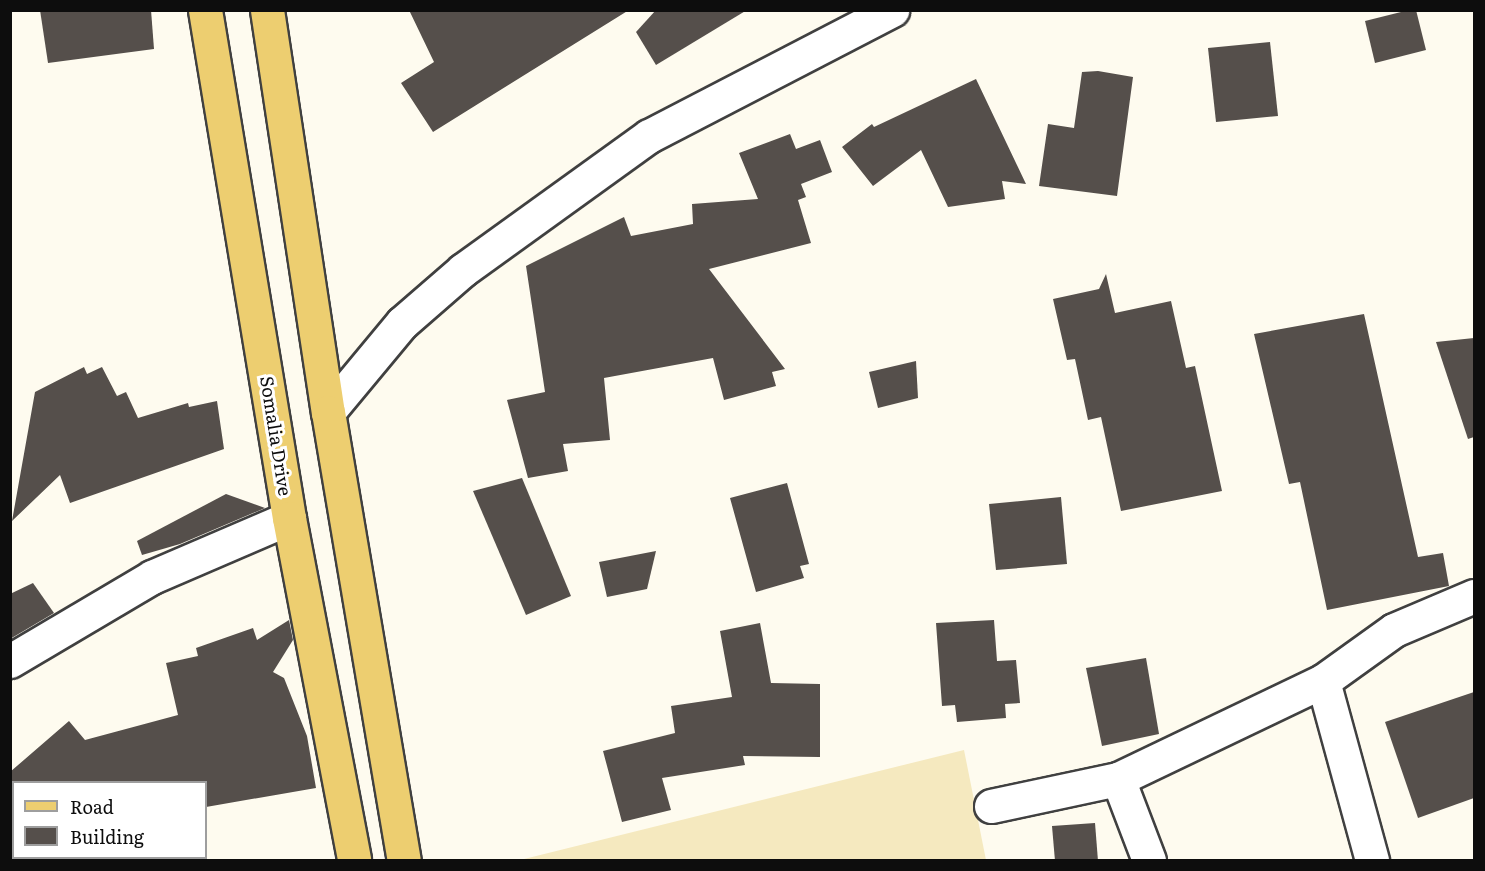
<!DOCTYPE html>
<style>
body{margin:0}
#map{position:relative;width:1485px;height:871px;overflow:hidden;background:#fefbef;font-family:Literata,serif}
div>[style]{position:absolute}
.sand>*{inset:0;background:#f5e9bf}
.building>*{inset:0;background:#554f4b}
.roads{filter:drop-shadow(2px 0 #404040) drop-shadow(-2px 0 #404040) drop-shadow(0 2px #404040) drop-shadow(0 -2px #404040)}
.minor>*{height:33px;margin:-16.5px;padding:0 16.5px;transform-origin:16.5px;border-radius:16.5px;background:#fff}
.major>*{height:33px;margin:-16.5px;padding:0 16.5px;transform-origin:16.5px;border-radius:16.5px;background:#edce70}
span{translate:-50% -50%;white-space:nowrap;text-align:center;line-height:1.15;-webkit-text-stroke:6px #fff;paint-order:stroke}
.street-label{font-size:18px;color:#0d0d0d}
.frame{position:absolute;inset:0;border:12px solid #0d0d0d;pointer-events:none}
.legend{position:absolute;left:12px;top:781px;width:195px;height:78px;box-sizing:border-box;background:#fff;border:2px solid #9e9e9e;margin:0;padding:8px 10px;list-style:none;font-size:18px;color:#0d0d0d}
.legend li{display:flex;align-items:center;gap:12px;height:30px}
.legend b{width:30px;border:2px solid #9e9e9e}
</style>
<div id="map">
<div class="sand">
<i style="clip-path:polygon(964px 750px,986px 860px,520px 860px)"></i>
</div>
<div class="building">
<i style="clip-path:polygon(40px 10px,151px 10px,154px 49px,48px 63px)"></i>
<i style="clip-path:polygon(409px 10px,629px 10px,433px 132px,401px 83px,434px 62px)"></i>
<i style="clip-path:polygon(656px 10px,747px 10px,656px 65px,636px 32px)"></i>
<i style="clip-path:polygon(1409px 10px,1416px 10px,1426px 50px,1375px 63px,1365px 21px)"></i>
<i style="clip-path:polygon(1270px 42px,1278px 116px,1216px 122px,1208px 48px)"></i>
<i style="clip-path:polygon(1098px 71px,1133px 77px,1117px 196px,1039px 186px,1048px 124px,1074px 128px,1082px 72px)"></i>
<i style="clip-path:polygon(976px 79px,1026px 184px,1002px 181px,1005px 199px,948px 207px,921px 150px,873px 186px,842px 147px,872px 124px,874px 127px)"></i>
<i style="clip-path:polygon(790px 134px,796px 149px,820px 140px,832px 172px,801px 184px,806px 197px,798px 200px,811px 243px,709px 269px,785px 369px,772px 372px,776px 386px,724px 400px,713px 358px,604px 378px,610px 440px,563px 444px,568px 471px,528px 478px,507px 400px,545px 392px,526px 266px,624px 217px,631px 236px,693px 224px,692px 204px,758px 199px,739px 153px)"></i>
<i style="clip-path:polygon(1106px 274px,1115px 313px,1171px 301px,1186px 368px,1195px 366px,1222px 491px,1121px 511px,1101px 417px,1088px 420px,1075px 359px,1067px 360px,1053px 299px,1099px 289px)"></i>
<i style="clip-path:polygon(1364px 314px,1418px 557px,1443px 553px,1449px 586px,1327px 610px,1300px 482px,1289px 484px,1254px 334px)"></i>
<i style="clip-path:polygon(1474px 338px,1474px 437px,1468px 439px,1436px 342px)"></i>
<i style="clip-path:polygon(916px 361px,918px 398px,878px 408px,869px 372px)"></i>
<i style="clip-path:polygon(84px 367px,87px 374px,102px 367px,117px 396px,126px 392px,138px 418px,188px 403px,189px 407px,217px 401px,224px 449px,70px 503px,60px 475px,12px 521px,35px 392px)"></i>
<i style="clip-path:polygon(522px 478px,571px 596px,526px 615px,473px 491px)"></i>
<i style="clip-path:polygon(787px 483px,809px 564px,800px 566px,804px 578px,756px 592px,730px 498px)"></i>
<i style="clip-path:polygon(226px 494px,265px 508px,180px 544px,142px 555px,137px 541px)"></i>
<i style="clip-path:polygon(1061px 497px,1067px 564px,996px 570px,989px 504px)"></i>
<i style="clip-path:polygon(656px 551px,647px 589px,607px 597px,599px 562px)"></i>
<i style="clip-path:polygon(33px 583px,54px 613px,10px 639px,10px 594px)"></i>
<i style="clip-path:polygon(289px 620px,293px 640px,273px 672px,284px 678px,307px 736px,316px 788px,206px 807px,206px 783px,10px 783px,10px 772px,69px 721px,85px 740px,178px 715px,166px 663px,198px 656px,196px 648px,253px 628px,257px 640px)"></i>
<i style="clip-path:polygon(994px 620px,997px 661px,1016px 660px,1020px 703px,1005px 704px,1006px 718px,957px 722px,955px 705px,942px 706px,936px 623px)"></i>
<i style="clip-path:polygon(760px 623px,771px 683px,820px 684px,820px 757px,743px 756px,745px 765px,662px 778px,671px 810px,622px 822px,603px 751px,675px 733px,671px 706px,732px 697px,720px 631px)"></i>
<i style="clip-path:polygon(1146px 658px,1159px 734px,1102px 746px,1086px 668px)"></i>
<i style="clip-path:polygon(1474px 692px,1474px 798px,1418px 818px,1385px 722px)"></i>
<i style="clip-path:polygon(1095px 823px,1098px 861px,1055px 861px,1052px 826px)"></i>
</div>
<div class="roads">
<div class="minor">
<i style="left:328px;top:412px;width:116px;rotate:-50.3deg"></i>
<i style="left:402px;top:323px;width:81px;rotate:-41deg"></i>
<i style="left:463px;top:270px;width:229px;rotate:-35.8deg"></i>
<i style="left:649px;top:136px;width:274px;rotate:-27.4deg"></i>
<i style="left:10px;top:661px;width:165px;rotate:-30.6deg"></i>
<i style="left:152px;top:577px;width:149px;rotate:-23.3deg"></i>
<i style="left:1323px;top:681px;width:186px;rotate:74.7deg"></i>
<i style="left:1118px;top:779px;width:87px;rotate:69.1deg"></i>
<i style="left:991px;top:806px;width:130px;rotate:-12deg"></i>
<i style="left:1118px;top:779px;width:227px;rotate:-25.6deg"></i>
<i style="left:1323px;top:681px;width:87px;rotate:-35.7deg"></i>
<i style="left:1394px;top:630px;width:87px;rotate:-23deg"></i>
</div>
<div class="major">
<i style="left:205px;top:10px;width:515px;rotate:80.61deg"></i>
<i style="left:289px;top:518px;width:348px;rotate:79.2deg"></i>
<i style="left:267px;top:10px;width:407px;rotate:81.4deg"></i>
<i style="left:328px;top:412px;width:454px;rotate:80.4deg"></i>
</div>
</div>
<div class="street-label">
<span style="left:276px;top:436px;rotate:81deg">Somalia Drive</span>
</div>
<div class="frame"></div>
<ul class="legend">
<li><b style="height:8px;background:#edce70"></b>Road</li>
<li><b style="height:16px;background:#554f4b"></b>Building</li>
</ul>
</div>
